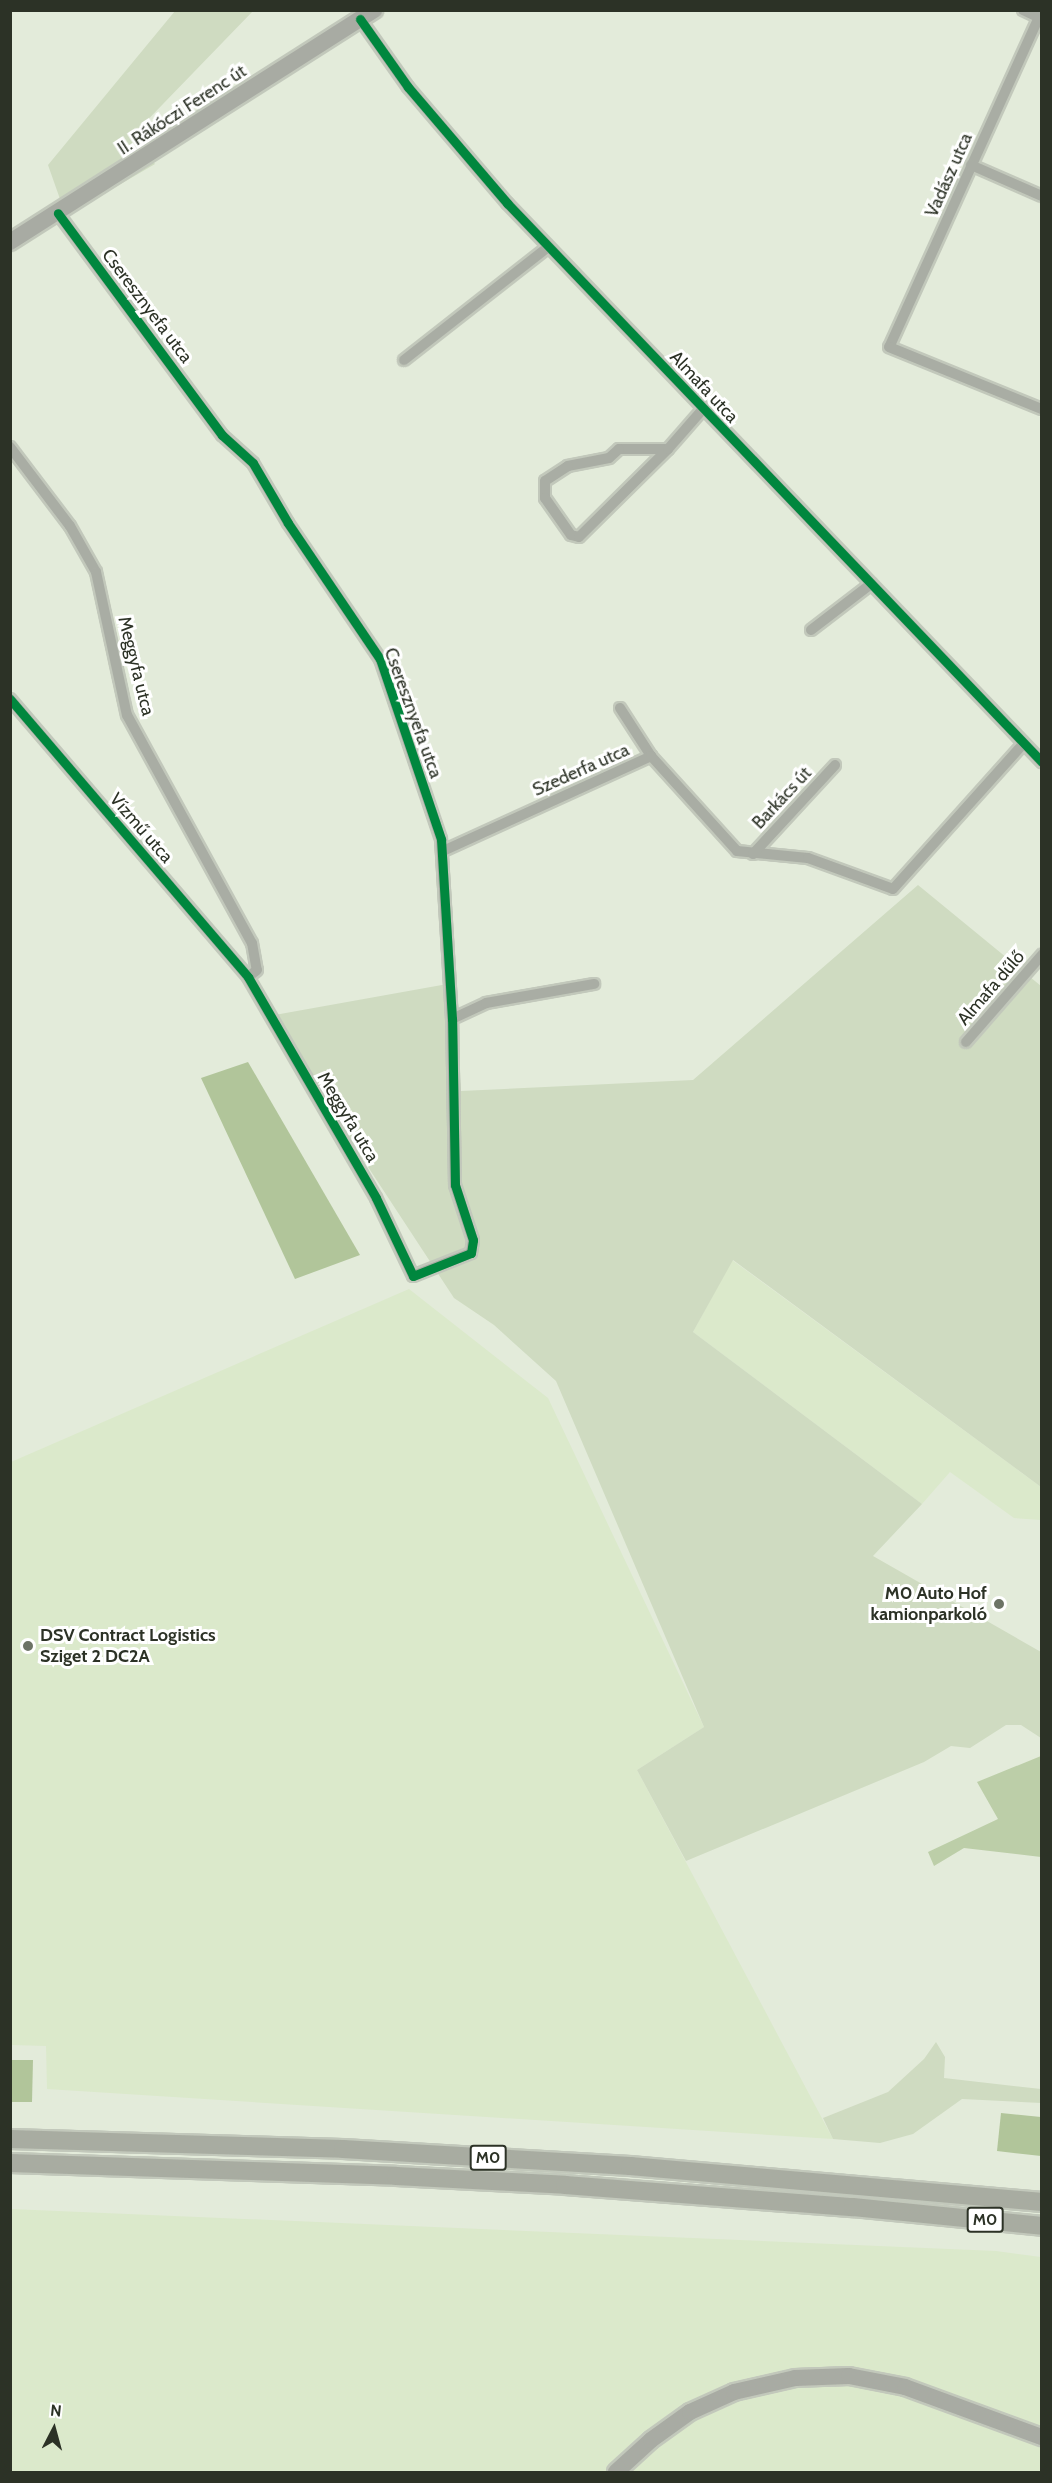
<!DOCTYPE html>
<meta charset="utf-8">
<style>
body{margin:0}
#map{position:relative;width:1052px;height:2483px;overflow:hidden;background:#e3ebda;font-family:Cabin,sans-serif}
div>[style]{position:absolute}
.built>*{inset:0;background:#dbe9cb}
.green>*{inset:0;background:#cfdbc1}
.forest>*{inset:0;background:#bccea8}
.water>*{inset:0;background:#b1c59a}
.roads{filter:drop-shadow(2px 0 #c2c8bb) drop-shadow(-2px 0 #c2c8bb) drop-shadow(0 2px #c2c8bb) drop-shadow(0 -2px #c2c8bb)}
.minor>*{height:10px;margin:-5px;padding:0 5px;transform-origin:5px;border-radius:5px;background:#a9ada4}
.secondary>*{height:16px;margin:-8px;padding:0 8px;transform-origin:8px;border-radius:8px;background:#a8aba3}
.trunk>*{height:18px;margin:-9px;padding:0 9px;transform-origin:9px;border-radius:9px;background:#a8aca1}
.cycleway>*{height:9px;margin:-4.5px;padding:0 4.5px;transform-origin:4.5px;border-radius:4.5px;background:#00873e}
.dots>*{width:16px;height:16px;translate:-50% -50%;box-sizing:border-box;border:3px solid #fff;border-radius:50%}
span{translate:-50% -50%;white-space:nowrap;text-align:center;line-height:1.15;-webkit-text-stroke:6px #fff;paint-order:stroke}
.shield-label span{padding:2px 4px;background:#fff;border:2px solid;border-radius:4px;-webkit-text-stroke-width:0}
.shield-label{font-size:16px;color:#2c3226;font-weight:700}
.street-label{font-size:18px;color:#2c3226}
.poi-label{font-size:18px;color:#2c3226;font-weight:700}
.right{translate:-100% -50%;text-align:right}
.left{translate:0 -50%;text-align:left}
.frame{position:absolute;inset:0;border:12px solid #2c3226;pointer-events:none}
.north{position:absolute;left:24px;top:2399px;width:60px;height:60px;-webkit-text-stroke:4px #fff;paint-order:stroke;rotate:6deg;font-size:16px;font-weight:700;line-height:24px;text-align:center;color:#2c3226}
.north::after{content:'';display:block;margin:auto;width:21px;height:27px;background:#2c3226;clip-path:polygon(50% 0,100% 100%,50% 72%,0 100%)}
</style>
<div id="map">
<div class="built">
<i style="clip-path:polygon(732px 1260px,1041px 1487px,1041px 1520px,1014px 1518px,950px 1472px,922px 1504px,693px 1332px)"></i>
<i style="clip-path:polygon(409px 1289px,548px 1398px,704px 1727px,637px 1770px,833px 2139px,47px 2089px,46px 2046px,11px 2045px,11px 1462px)"></i>
<i style="clip-path:polygon(11px 2209px,996px 2251px,1041px 2257px,1041px 2472px,11px 2472px)"></i>
</div>
<div class="green">
<i style="clip-path:polygon(175px 11px,253px 11px,133px 135px,155px 164px,66px 216px,48px 165px)"></i>
<i style="clip-path:polygon(918px 885px,1041px 986px,1041px 1487px,733px 1260px,693px 1332px,922px 1504px,873px 1556px,1041px 1652px,1041px 1738px,1021px 1725px,1006px 1725px,970px 1748px,951px 1746px,924px 1762px,686px 1861px,637px 1770px,704px 1727px,556px 1381px,494px 1325px,454px 1298px,269px 1016px,453px 983px,461px 1091px,693px 1080px)"></i>
<i style="clip-path:polygon(936px 2042px,945px 2057px,944px 2078px,1041px 2089px,1041px 2103px,962px 2099px,913px 2134px,880px 2143px,833px 2139px,823px 2118px,888px 2092px,924px 2059px)"></i>
</div>
<div class="forest">
<i style="clip-path:polygon(1041px 1756px,1041px 1857px,964px 1848px,934px 1866px,928px 1852px,998px 1819px,977px 1782px)"></i>
</div>
<div class="water">
<i style="clip-path:polygon(248px 1062px,360px 1255px,295px 1279px,201px 1078px)"></i>
<i style="clip-path:polygon(11px 2060px,33px 2060px,32px 2102px,11px 2102px)"></i>
<i style="clip-path:polygon(1001px 2113px,1041px 2117px,1041px 2156px,997px 2151px)"></i>
</div>
<div class="roads">
<div class="minor">
<i style="left:1023px;top:10px;width:21px;rotate:25deg"></i>
<i style="left:1039px;top:17px;width:362px;rotate:114.4deg"></i>
<i style="left:889px;top:347px;width:165px;rotate:22.1deg"></i>
<i style="left:360px;top:19px;width:83px;rotate:54.8deg"></i>
<i style="left:408px;top:87px;width:153px;rotate:49.5deg"></i>
<i style="left:507px;top:203px;width:774px;rotate:46.26deg"></i>
<i style="left:971px;top:165px;width:77px;rotate:23.6deg"></i>
<i style="left:404px;top:360px;width:183px;rotate:-38.1deg"></i>
<i style="left:10px;top:447px;width:99px;rotate:52.8deg"></i>
<i style="left:70px;top:526px;width:53px;rotate:60.5deg"></i>
<i style="left:96px;top:572px;width:146px;rotate:77.8deg"></i>
<i style="left:127px;top:715px;width:260px;rotate:61.3deg"></i>
<i style="left:252px;top:943px;width:27px;rotate:80deg"></i>
<i style="left:257px;top:970px;width:11px;rotate:142deg"></i>
<i style="left:668px;top:449px;width:49px;rotate:180deg"></i>
<i style="left:619px;top:449px;width:13px;rotate:138deg"></i>
<i style="left:609px;top:458px;width:42px;rotate:169deg"></i>
<i style="left:568px;top:466px;width:27px;rotate:147deg"></i>
<i style="left:545px;top:481px;width:17px;rotate:90deg"></i>
<i style="left:545px;top:498px;width:45px;rotate:54.9deg"></i>
<i style="left:571px;top:535px;width:8px;rotate:14deg"></i>
<i style="left:579px;top:537px;width:125px;rotate:-44.7deg"></i>
<i style="left:668px;top:449px;width:53px;rotate:-48.8deg"></i>
<i style="left:811px;top:630px;width:76px;rotate:-37.5deg"></i>
<i style="left:10px;top:699px;width:366px;rotate:49.4deg"></i>
<i style="left:248px;top:977px;width:255px;rotate:59.9deg"></i>
<i style="left:376px;top:1198px;width:86px;rotate:64.6deg"></i>
<i style="left:413px;top:1276px;width:62px;rotate:-21.6deg"></i>
<i style="left:471px;top:1253px;width:13px;rotate:-81deg"></i>
<i style="left:473px;top:1240px;width:58px;rotate:-108.1deg"></i>
<i style="left:455px;top:1185px;width:166px;rotate:-91deg"></i>
<i style="left:452px;top:1019px;width:180px;rotate:-93.5deg"></i>
<i style="left:441px;top:839px;width:190px;rotate:-108.7deg"></i>
<i style="left:380px;top:659px;width:164px;rotate:-124.1deg"></i>
<i style="left:288px;top:523px;width:69px;rotate:-120.3deg"></i>
<i style="left:253px;top:463px;width:42px;rotate:-137.9deg"></i>
<i style="left:222px;top:435px;width:276px;rotate:-126.5deg"></i>
<i style="left:620px;top:708px;width:57px;rotate:57.1deg"></i>
<i style="left:443px;top:851px;width:229px;rotate:-24.5deg"></i>
<i style="left:651px;top:756px;width:128px;rotate:47.8deg"></i>
<i style="left:737px;top:851px;width:71px;rotate:5.6deg"></i>
<i style="left:808px;top:858px;width:90px;rotate:20deg"></i>
<i style="left:893px;top:889px;width:195px;rotate:-48.1deg"></i>
<i style="left:753px;top:854px;width:121px;rotate:-47.3deg"></i>
<i style="left:452px;top:1019px;width:38px;rotate:-25deg"></i>
<i style="left:486px;top:1003px;width:110px;rotate:-10deg"></i>
<i style="left:966px;top:1042px;width:116px;rotate:-48.9deg"></i>
</div>
<div class="secondary">
<i style="left:10px;top:242px;width:432px;rotate:-32.5deg"></i>
<i style="left:616px;top:2472px;width:47px;rotate:-42.4deg"></i>
<i style="left:651px;top:2440px;width:48px;rotate:-35.7deg"></i>
<i style="left:690px;top:2412px;width:48px;rotate:-24.4deg"></i>
<i style="left:734px;top:2392px;width:63px;rotate:-12.9deg"></i>
<i style="left:795px;top:2378px;width:54px;rotate:-2.1deg"></i>
<i style="left:849px;top:2376px;width:57px;rotate:11.1deg"></i>
<i style="left:905px;top:2387px;width:146px;rotate:20.1deg"></i>
</div>
<div class="trunk">
<i style="left:10px;top:2139px;width:333px;rotate:1.7deg"></i>
<i style="left:343px;top:2149px;width:288px;rotate:3.4deg"></i>
<i style="left:630px;top:2166px;width:414px;rotate:5deg"></i>
<i style="left:10px;top:2163px;width:386px;rotate:1.9deg"></i>
<i style="left:396px;top:2176px;width:169px;rotate:3deg"></i>
<i style="left:565px;top:2185px;width:289px;rotate:4.4deg"></i>
<i style="left:853px;top:2207px;width:190px;rotate:5.7deg"></i>
</div>
</div>
<div class="cycleway">
<i style="left:360px;top:19px;width:83px;rotate:54.8deg"></i>
<i style="left:408px;top:87px;width:153px;rotate:49.5deg"></i>
<i style="left:507px;top:203px;width:774px;rotate:46.26deg"></i>
<i style="left:10px;top:699px;width:366px;rotate:49.4deg"></i>
<i style="left:248px;top:977px;width:255px;rotate:59.9deg"></i>
<i style="left:376px;top:1198px;width:86px;rotate:64.6deg"></i>
<i style="left:413px;top:1276px;width:62px;rotate:-21.6deg"></i>
<i style="left:471px;top:1253px;width:13px;rotate:-81deg"></i>
<i style="left:473px;top:1240px;width:58px;rotate:-108.1deg"></i>
<i style="left:455px;top:1185px;width:166px;rotate:-91deg"></i>
<i style="left:452px;top:1019px;width:180px;rotate:-93.5deg"></i>
<i style="left:441px;top:839px;width:190px;rotate:-108.7deg"></i>
<i style="left:380px;top:659px;width:164px;rotate:-124.1deg"></i>
<i style="left:288px;top:523px;width:69px;rotate:-120.3deg"></i>
<i style="left:253px;top:463px;width:42px;rotate:-137.9deg"></i>
<i style="left:222px;top:435px;width:276px;rotate:-126.5deg"></i>
</div>
<div class="dots">
<i style="left:999px;top:1604px;background:#6c7365"></i>
<i style="left:28px;top:1646px;background:#6c7365"></i>
</div>
<div class="shield-label">
<span style="left:488px;top:2158px">M0</span>
<span style="left:985px;top:2220px">M0</span>
</div>
<div class="street-label">
<span style="left:182px;top:110px;rotate:-33deg">II. Rákóczi Ferenc út</span>
<span style="left:949px;top:175px;rotate:-66deg">Vadász utca</span>
<span style="left:147px;top:306px;rotate:53deg">Cseresznyefa utca</span>
<span style="left:704px;top:387px;rotate:47deg">Almafa utca</span>
<span style="left:136px;top:666px;rotate:76deg">Meggyfa utca</span>
<span style="left:413px;top:713px;rotate:70deg">Cseresznyefa utca</span>
<span style="left:581px;top:770px;rotate:-24deg">Szederfa utca</span>
<span style="left:782px;top:798px;rotate:-47deg">Barkács út</span>
<span style="left:141px;top:828px;rotate:49deg">Vízmű utca</span>
<span style="left:991px;top:988px;rotate:-49deg">Almafa dűlő</span>
<span style="left:348px;top:1117px;rotate:59deg">Meggyfa utca</span>
</div>
<div class="poi-label">
<span class="right" style="left:987px;top:1604px">M0 Auto Hof<br>kamionparkoló</span>
<span class="left" style="left:40px;top:1646px">DSV Contract Logistics<br>Sziget 2 DC2A</span>
</div>
<div class="frame"></div>
<div class="north">N</div>
</div>
